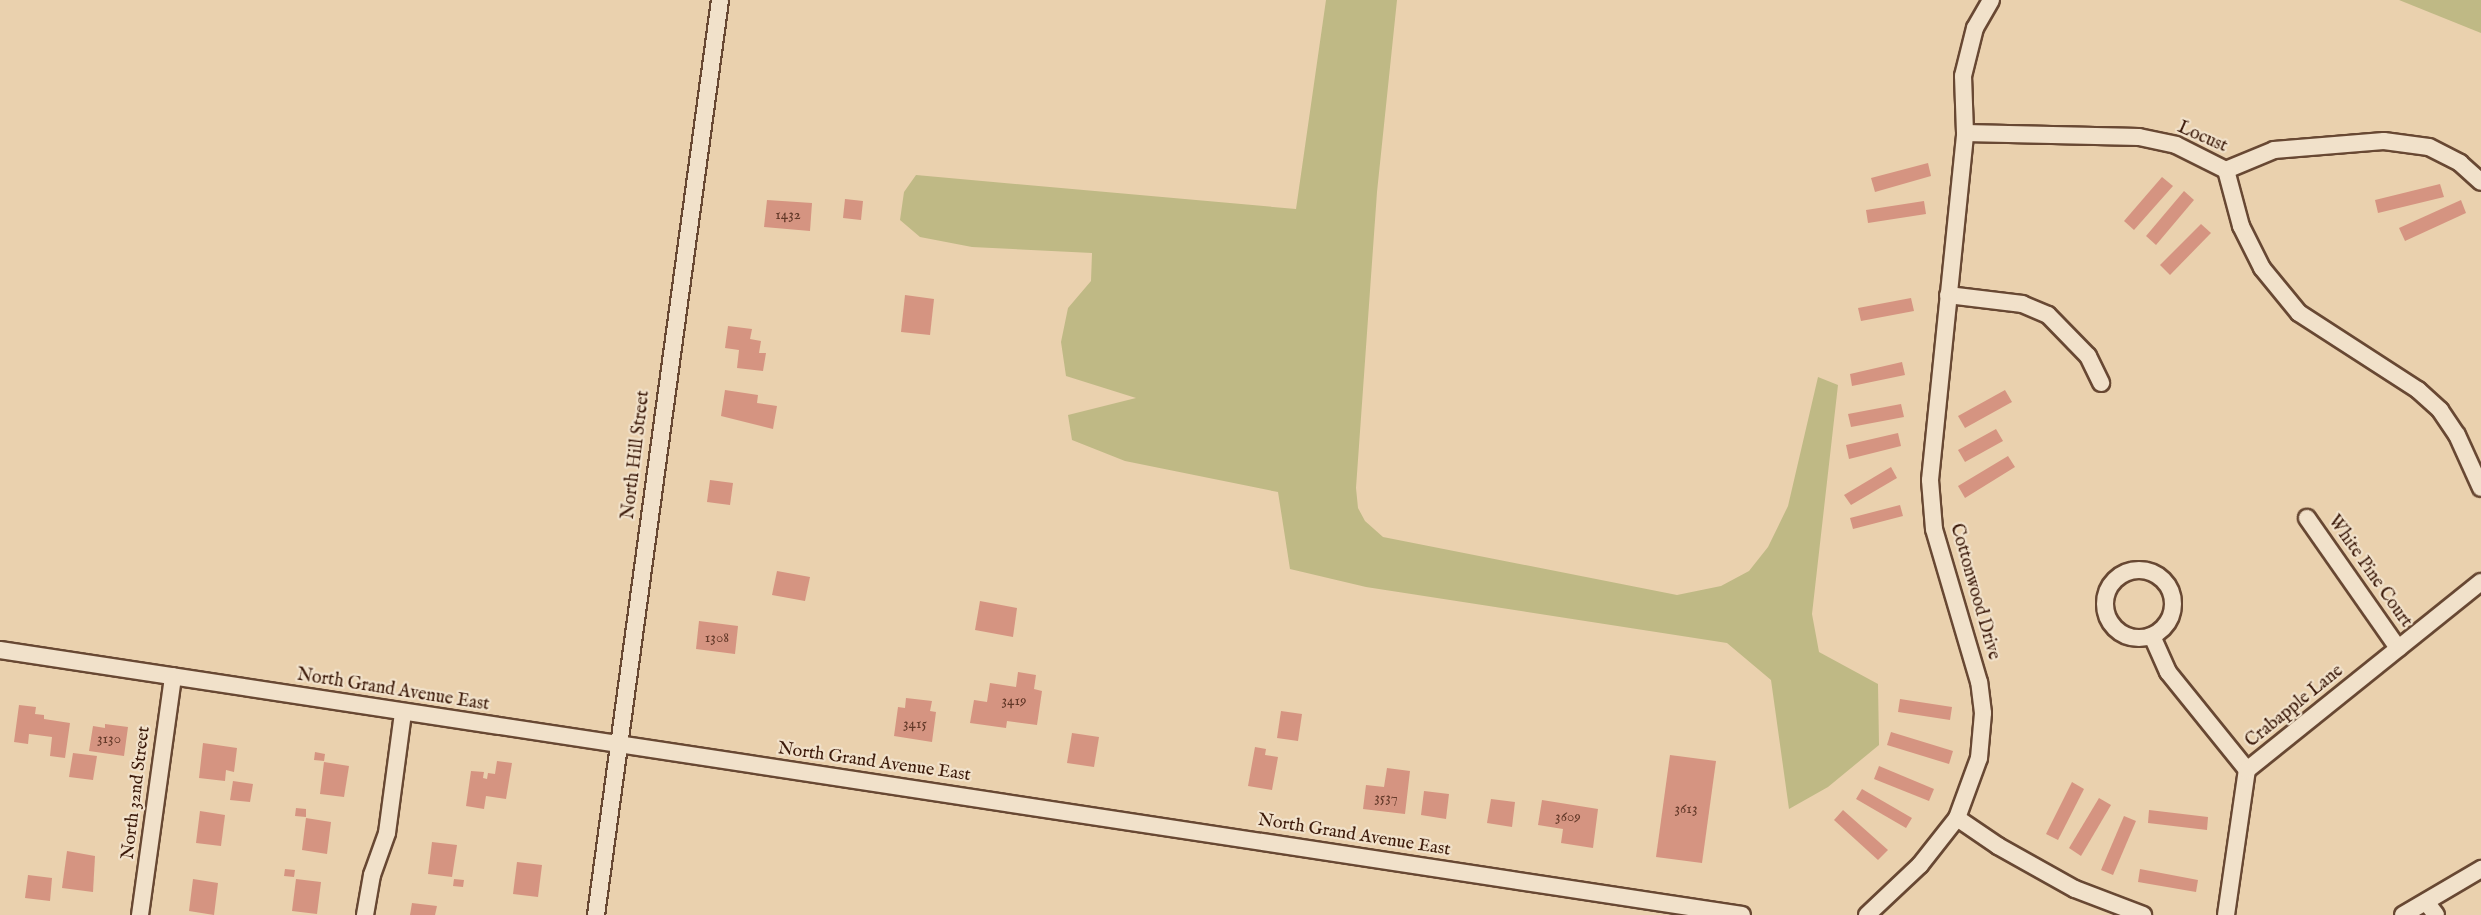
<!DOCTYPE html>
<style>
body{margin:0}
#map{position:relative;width:2481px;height:915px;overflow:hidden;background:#ead1ae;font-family:"IM FELL English",serif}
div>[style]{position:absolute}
.green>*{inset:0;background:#bfb985}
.building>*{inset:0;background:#d59481}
.roads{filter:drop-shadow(2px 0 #684833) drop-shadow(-2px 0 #684833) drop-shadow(0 2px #684833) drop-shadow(0 -2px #684833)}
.minor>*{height:16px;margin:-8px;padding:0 8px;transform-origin:8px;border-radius:8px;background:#f1e1ca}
.minor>.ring{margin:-8px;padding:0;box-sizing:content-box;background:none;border:16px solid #f1e1ca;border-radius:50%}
span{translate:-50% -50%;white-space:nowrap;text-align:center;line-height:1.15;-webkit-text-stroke:4.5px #f1e1ca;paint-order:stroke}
.number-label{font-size:15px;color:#623828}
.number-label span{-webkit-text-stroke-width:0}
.street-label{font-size:18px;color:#3c1a0a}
</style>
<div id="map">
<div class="green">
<i style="clip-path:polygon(1326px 0,1397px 0,1377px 192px,1356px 488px,1358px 508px,1365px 521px,1383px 537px,1677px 595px,1721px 586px,1749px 571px,1768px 547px,1788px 506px,1818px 377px,1838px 385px,1812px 614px,1819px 652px,1878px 684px,1879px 745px,1828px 787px,1789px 809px,1771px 680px,1727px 643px,1366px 587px,1290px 569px,1278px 492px,1125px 461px,1072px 440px,1068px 415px,1136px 398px,1066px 376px,1061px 342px,1068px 308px,1091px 281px,1092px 253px,972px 247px,920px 237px,900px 220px,904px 192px,916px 175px,1296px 209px)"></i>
<i style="clip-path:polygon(2399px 0,2481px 0,2481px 33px,2471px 29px)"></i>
</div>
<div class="building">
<i style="clip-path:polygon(1928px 163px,1931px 176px,1875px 192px,1871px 178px)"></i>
<i style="clip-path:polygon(2162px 177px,2173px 186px,2134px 230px,2124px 221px)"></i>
<i style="clip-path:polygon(2440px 184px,2444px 197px,2378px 213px,2375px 200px)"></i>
<i style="clip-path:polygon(2184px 191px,2194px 200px,2156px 245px,2146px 236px)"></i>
<i style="clip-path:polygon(845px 199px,863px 201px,861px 220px,843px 218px)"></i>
<i style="clip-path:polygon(767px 200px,812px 203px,810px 231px,764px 227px)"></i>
<i style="clip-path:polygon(2461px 200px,2466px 213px,2405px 241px,2399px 228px)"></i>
<i style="clip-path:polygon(1924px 201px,1926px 214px,1868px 223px,1866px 210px)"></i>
<i style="clip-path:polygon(2201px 224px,2211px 233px,2170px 275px,2160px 265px)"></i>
<i style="clip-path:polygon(905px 295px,934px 299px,930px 335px,901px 332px)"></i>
<i style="clip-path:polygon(1911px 298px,1914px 311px,1861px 321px,1858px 308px)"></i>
<i style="clip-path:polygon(728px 326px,752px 329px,750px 339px,761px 341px,759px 353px,766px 353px,763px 371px,737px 368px,739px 350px,725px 348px)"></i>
<i style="clip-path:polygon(1902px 362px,1905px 375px,1852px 386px,1850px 374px)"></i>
<i style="clip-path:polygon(725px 390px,758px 395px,757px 403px,777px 406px,773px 429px,721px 416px)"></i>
<i style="clip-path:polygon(2005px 390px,2012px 402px,1965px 428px,1958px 416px)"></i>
<i style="clip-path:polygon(1901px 404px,1904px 417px,1851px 427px,1848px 414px)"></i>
<i style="clip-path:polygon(1996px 429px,2003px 441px,1965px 462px,1958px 450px)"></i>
<i style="clip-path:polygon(1898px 433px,1901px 446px,1849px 459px,1846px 445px)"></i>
<i style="clip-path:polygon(2008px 456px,2015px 467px,1965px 498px,1958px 486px)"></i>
<i style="clip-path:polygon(1891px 467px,1897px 478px,1851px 505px,1844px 495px)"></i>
<i style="clip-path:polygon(710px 480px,733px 483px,730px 505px,707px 502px)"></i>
<i style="clip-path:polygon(1900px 505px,1903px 516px,1853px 529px,1850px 518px)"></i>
<i style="clip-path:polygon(777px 571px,810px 577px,805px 601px,772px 595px)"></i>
<i style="clip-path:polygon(980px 601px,1017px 608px,1013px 637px,975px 630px)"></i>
<i style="clip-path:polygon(699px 621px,738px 626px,735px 654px,696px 649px)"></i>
<i style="clip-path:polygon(1018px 672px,1036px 675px,1034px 689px,1042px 691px,1037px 725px,1007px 721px,1006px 728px,970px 723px,974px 700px,987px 702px,990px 683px,1016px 687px)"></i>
<i style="clip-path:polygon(906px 698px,932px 701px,930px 711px,936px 712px,932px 742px,894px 736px,898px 707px,905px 708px)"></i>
<i style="clip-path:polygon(1900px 699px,1952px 707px,1950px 720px,1898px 712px)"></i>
<i style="clip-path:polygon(19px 705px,36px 707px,35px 714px,44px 715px,44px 719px,70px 723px,65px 758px,50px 756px,52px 737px,29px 734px,28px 744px,14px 742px)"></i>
<i style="clip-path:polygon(1281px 711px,1302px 714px,1298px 741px,1277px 738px)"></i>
<i style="clip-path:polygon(105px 724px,128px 727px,124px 756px,89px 751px,93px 726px,105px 728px)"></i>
<i style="clip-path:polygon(1891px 732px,1953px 751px,1949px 764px,1887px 745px)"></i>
<i style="clip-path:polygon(1072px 733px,1099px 737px,1094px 767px,1067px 763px)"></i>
<i style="clip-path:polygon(203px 743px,237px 748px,234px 772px,226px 770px,225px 781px,199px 778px)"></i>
<i style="clip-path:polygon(1255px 747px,1266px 749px,1265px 755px,1278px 757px,1272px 790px,1248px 786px)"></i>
<i style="clip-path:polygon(315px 752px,325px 754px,324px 761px,314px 760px)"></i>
<i style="clip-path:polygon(73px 753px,97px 756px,93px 780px,69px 777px)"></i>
<i style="clip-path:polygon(1670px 755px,1716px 761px,1702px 863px,1656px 857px)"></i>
<i style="clip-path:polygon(497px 761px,512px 763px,506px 799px,486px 796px,484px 809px,466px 806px,471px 771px,484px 772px,483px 778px,487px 779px,488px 773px,495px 774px)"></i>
<i style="clip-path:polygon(324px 762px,349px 766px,344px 797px,320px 794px)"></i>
<i style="clip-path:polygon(1879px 766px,1934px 789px,1929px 801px,1874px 779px)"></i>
<i style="clip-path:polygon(1387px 768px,1410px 771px,1405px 814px,1363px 809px,1366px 785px,1384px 787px)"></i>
<i style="clip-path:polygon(233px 781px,253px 784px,250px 802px,230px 800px)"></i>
<i style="clip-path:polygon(2072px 782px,2084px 789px,2058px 840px,2046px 834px)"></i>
<i style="clip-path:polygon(1862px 789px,1912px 818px,1906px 828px,1856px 799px)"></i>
<i style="clip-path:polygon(1424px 791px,1449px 794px,1446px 819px,1421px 815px)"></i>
<i style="clip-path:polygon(2099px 798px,2111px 805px,2081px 856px,2069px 848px)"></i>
<i style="clip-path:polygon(1491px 799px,1515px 802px,1512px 827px,1487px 823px)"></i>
<i style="clip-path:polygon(1542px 800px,1598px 809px,1593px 848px,1561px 843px,1563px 829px,1538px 825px)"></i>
<i style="clip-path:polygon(296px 808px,306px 809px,306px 817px,295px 816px)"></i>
<i style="clip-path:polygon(1843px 810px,1888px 850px,1878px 860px,1834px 820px)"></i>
<i style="clip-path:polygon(2149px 810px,2208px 817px,2207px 830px,2148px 823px)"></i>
<i style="clip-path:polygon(200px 811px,225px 815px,221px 846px,196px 843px)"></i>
<i style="clip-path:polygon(2124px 816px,2136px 821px,2113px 875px,2101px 870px)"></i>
<i style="clip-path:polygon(306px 818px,331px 822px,327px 854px,302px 850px)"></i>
<i style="clip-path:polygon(432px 842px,457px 845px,452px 877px,428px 874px)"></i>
<i style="clip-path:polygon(67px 851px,95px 856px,93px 892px,62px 888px)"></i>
<i style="clip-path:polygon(517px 862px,542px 865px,538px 897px,513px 894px)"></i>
<i style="clip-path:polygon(285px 869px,295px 870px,294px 877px,284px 876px)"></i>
<i style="clip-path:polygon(2140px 869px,2198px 880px,2196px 892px,2138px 882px)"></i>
<i style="clip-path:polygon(28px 875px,52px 878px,50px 901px,25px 898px)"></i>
<i style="clip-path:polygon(193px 879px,218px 883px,214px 915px,189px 911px)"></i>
<i style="clip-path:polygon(296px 879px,321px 882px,317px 914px,292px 911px)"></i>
<i style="clip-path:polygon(454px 879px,464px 880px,463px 887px,453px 886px)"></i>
<i style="clip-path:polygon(412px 903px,437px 906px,435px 915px,410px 915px)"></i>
</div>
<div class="roads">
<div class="minor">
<i style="left:1965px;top:133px;width:174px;rotate:1.3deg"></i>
<i style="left:2139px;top:137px;width:38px;rotate:12deg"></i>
<i style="left:2176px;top:145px;width:56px;rotate:26.6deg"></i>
<i style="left:2226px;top:170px;width:52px;rotate:-22.6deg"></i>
<i style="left:2274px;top:150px;width:110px;rotate:-4.7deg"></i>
<i style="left:2384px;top:141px;width:45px;rotate:7.6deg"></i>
<i style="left:2429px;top:147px;width:35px;rotate:27deg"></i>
<i style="left:2460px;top:163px;width:28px;rotate:42deg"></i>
<i style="left:2226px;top:170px;width:58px;rotate:75deg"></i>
<i style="left:2241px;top:226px;width:47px;rotate:63.4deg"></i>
<i style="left:2262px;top:268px;width:58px;rotate:50.6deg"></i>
<i style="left:2299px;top:313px;width:142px;rotate:32.9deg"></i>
<i style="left:2418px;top:390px;width:30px;rotate:42deg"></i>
<i style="left:2440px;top:410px;width:30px;rotate:56deg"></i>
<i style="left:2457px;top:435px;width:58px;rotate:65.6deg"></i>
<i style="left:1948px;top:295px;width:75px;rotate:6.9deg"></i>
<i style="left:2022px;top:304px;width:28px;rotate:23deg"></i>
<i style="left:2048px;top:315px;width:57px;rotate:45.7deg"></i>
<i style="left:2088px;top:356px;width:30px;rotate:64deg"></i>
<i style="left:2307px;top:518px;width:159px;rotate:55deg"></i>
<i class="ring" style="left:2105px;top:570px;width:52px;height:52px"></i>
<i style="left:2152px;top:636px;width:39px;rotate:66deg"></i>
<i style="left:2168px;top:672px;width:126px;rotate:51.1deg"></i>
<i style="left:0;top:650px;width:1762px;rotate:8.65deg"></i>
<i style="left:1957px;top:818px;width:50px;rotate:34.3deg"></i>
<i style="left:1998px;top:846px;width:88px;rotate:29.2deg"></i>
<i style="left:2075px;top:889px;width:73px;rotate:20.9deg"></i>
<i style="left:2426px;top:902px;width:16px;rotate:52deg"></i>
<i style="left:140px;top:915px;width:241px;rotate:-82.1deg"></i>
<i style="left:365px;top:915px;width:41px;rotate:-80.1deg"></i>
<i style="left:372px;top:875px;width:45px;rotate:-70.3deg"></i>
<i style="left:387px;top:833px;width:121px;rotate:-82.4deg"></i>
<i style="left:596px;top:915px;width:923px;rotate:-82.28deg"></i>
<i style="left:1867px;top:915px;width:73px;rotate:-43.3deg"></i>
<i style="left:1920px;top:865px;width:60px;rotate:-51.8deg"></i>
<i style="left:1957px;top:818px;width:64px;rotate:-69.9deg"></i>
<i style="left:1979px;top:758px;width:45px;rotate:-84.9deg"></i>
<i style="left:1983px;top:713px;width:31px;rotate:-97deg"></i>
<i style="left:1979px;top:682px;width:159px;rotate:-106.4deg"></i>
<i style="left:1934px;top:529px;width:49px;rotate:-94.7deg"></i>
<i style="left:1930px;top:480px;width:349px;rotate:-84.2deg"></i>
<i style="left:1965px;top:133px;width:57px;rotate:-92deg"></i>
<i style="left:1963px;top:76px;width:49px;rotate:-76deg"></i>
<i style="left:1975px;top:28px;width:32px;rotate:-60deg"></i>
<i style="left:2226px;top:915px;width:147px;rotate:-81.8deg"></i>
<i style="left:2247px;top:770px;width:300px;rotate:-38.8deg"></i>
<i style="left:2403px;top:915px;width:91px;rotate:-30.5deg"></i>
</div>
</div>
<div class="number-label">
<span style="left:788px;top:215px">1432</span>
<span style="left:717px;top:638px">1308</span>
<span style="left:1014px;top:701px">3419</span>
<span style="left:915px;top:724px">3415</span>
<span style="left:109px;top:739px">3130</span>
<span style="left:1386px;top:798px">3537</span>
<span style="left:1686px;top:809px">3613</span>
<span style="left:1568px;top:817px">3609</span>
</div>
<div class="street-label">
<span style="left:2202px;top:138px;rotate:24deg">Locust</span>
<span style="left:637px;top:455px;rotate:-83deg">North Hill Street</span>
<span style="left:2369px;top:572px;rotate:55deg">White Pine Court</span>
<span style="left:1974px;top:592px;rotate:74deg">Cottonwood Drive</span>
<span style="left:393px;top:691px;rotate:9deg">North Grand Avenue East</span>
<span style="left:2295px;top:707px;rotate:-39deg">Crabapple Lane</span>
<span style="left:874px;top:763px;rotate:8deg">North Grand Avenue East</span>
<span style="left:137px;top:793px;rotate:-83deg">North 32nd Street</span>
<span style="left:1354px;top:836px;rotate:9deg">North Grand Avenue East</span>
</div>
</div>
